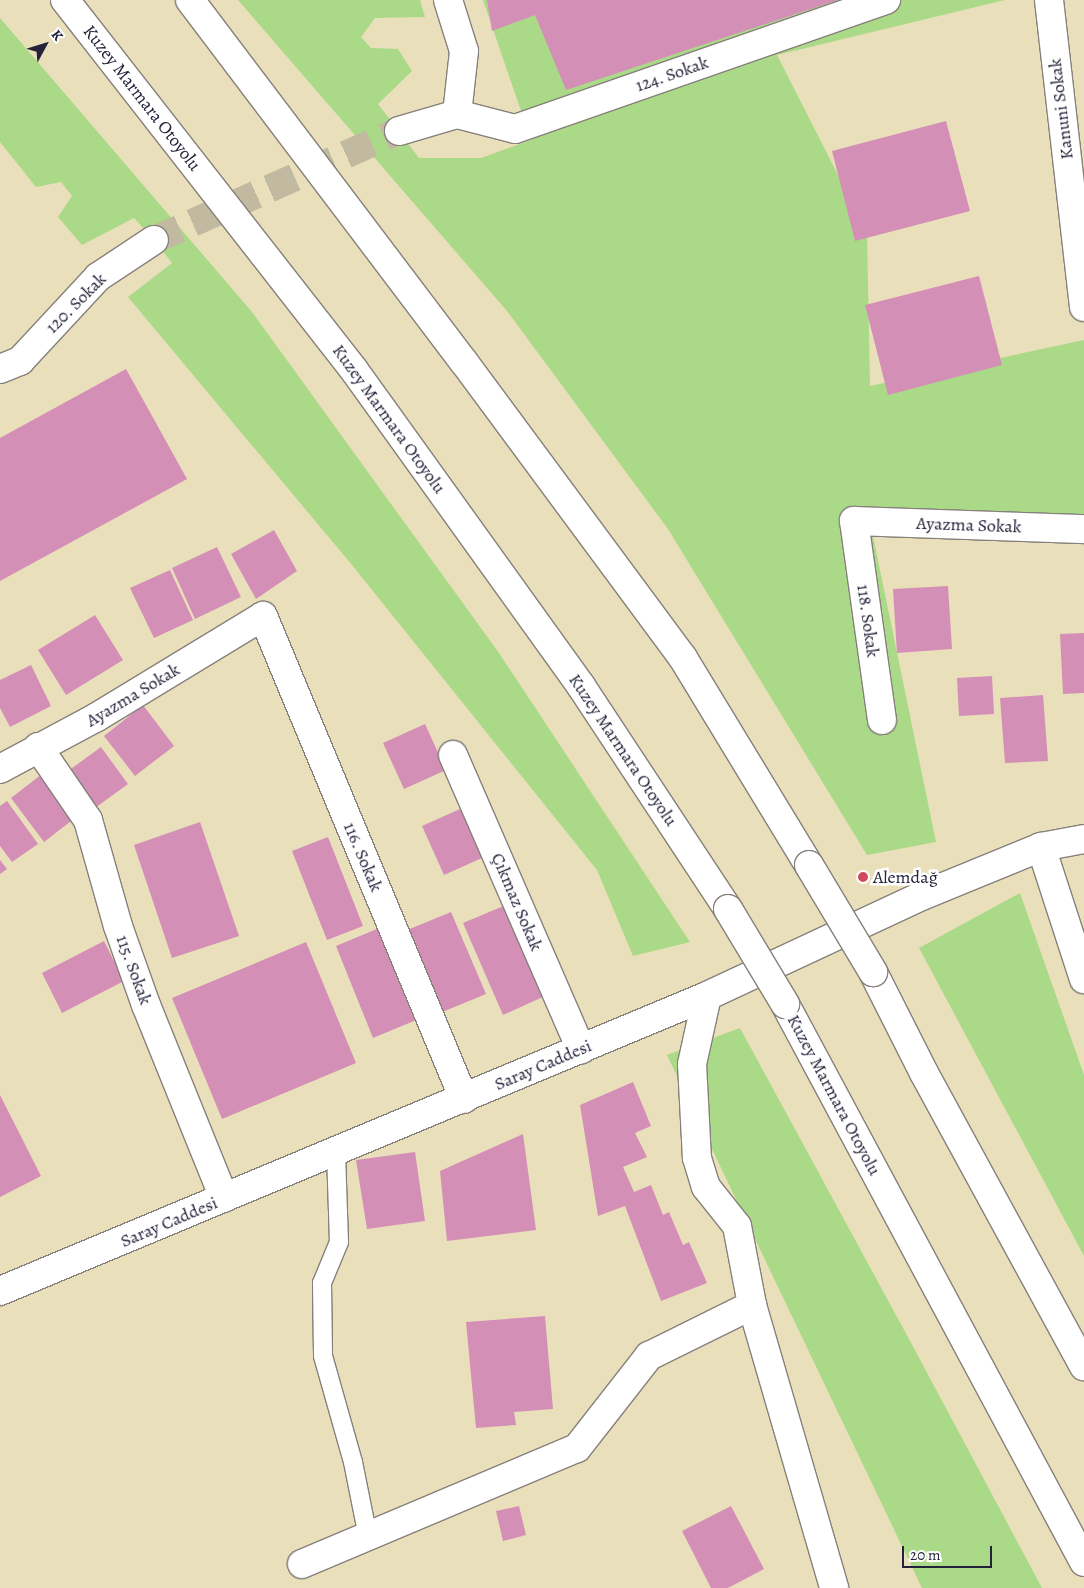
<!DOCTYPE html>
<meta charset="utf-8">
<style>
body{margin:0}
#map{position:relative;width:1084px;height:1588px;overflow:hidden;background:#eadfbb;font-family:Alegreya,serif}
div>[style]{position:absolute}
.green>*{inset:0;background:#aad987}
.building>*{inset:0;background:#d48fb6}
.street-tunnel>*{height:28px;margin-top:-14px;transform-origin:0;background:repeating-linear-gradient(90deg,#c2b9a1 0 28px,transparent 0 42px)}
.roads{filter:drop-shadow(1px 0 #86807b) drop-shadow(-1px 0 #86807b) drop-shadow(0 1px #86807b) drop-shadow(0 -1px #86807b)}
.lane>*{height:18px;margin:-9px;padding:0 9px;transform-origin:9px;border-radius:9px;background:#fff}
.street>*{height:28px;margin:-14px;padding:0 14px;transform-origin:14px;border-radius:14px;background:#fff}
.primary>*{height:28px;margin:-14px;padding:0 14px;transform-origin:14px;border-radius:14px;background:#fff}
.highway>*{height:28px;margin:-14px;padding:0 14px;transform-origin:14px;border-radius:14px;background:#fff}
.bridges{filter:drop-shadow(1px 0 #86807b) drop-shadow(-1px 0 #86807b) drop-shadow(0 1px #86807b) drop-shadow(0 -1px #86807b)}
.highway-bridge>*{height:28px;margin:-14px;padding:0 14px;transform-origin:14px;border-radius:14px;background:#fff}
.dots>*{width:14px;height:14px;translate:-50% -50%;box-sizing:border-box;border:2px solid #fff;border-radius:50%}
span{translate:-50% -50%;white-space:nowrap;text-align:center;line-height:1.15;-webkit-text-stroke:5px #fff;paint-order:stroke}
.street-label{font-size:18px;color:#22223b}
.poi-label{font-size:18px;color:#22223b}
.left{translate:0 -50%;text-align:left}
.north{position:absolute;left:20px;top:20px;width:50px;height:50px;-webkit-text-stroke:4px #fff;paint-order:stroke;rotate:51deg;font-size:14px;font-weight:700;line-height:20px;text-align:center;color:#22223b}
.north::after{content:'';display:block;margin:auto;width:18px;height:22px;background:#22223b;clip-path:polygon(50% 0,100% 100%,50% 72%,0 100%)}
.scale{position:absolute;left:902px;top:1546px;width:90px;height:22px;box-sizing:border-box;border:2px solid #22223b;border-top:0;padding-left:6px;font-size:15px;line-height:18px;white-space:nowrap;color:#22223b;-webkit-text-stroke:4px #fff;paint-order:stroke}
</style>
<div id="map">
<div class="green">
<i style="clip-path:polygon(238px 0,420px 0,425px 17px,375px 18px,361px 37px,371px 48px,398px 49px,412px 71px,378px 104px,419px 158px,481px 158px,531px 140px,483px 0,1005px 0,777px 55px,867px 232px,870px 386px,1084px 340px,1084px 521px,873px 536px,936px 842px,867px 855px,668px 529px,507px 311px)"></i>
<i style="clip-path:polygon(0 18px,252px 312px,499px 653px,690px 942px,633px 956px,597px 870px,352px 565px,128px 297px,172px 263px,154px 240px,134px 218px,82px 245px,58px 217px,72px 196px,61px 182px,36px 187px,0 142px)"></i>
<i style="clip-path:polygon(1020px 893px,1084px 1075px,1084px 1256px,919px 948px)"></i>
<i style="clip-path:polygon(740px 1028px,909px 1339px,1042px 1588px,922px 1588px,667px 1055px)"></i>
</div>
<div class="building">
<i style="clip-path:polygon(487px 0,838px 0,566px 90px,535px 15px,492px 31px)"></i>
<i style="clip-path:polygon(946px 121px,970px 211px,855px 241px,832px 151px)"></i>
<i style="clip-path:polygon(979px 276px,1002px 365px,888px 395px,865px 305px)"></i>
<i style="clip-path:polygon(126px 369px,187px 479px,0 581px,0 438px)"></i>
<i style="clip-path:polygon(274px 530px,297px 571px,256px 599px,231px 554px)"></i>
<i style="clip-path:polygon(217px 547px,241px 597px,195px 619px,172px 568px)"></i>
<i style="clip-path:polygon(170px 570px,193px 620px,154px 638px,130px 588px)"></i>
<i style="clip-path:polygon(948px 586px,952px 649px,897px 653px,893px 589px)"></i>
<i style="clip-path:polygon(95px 615px,123px 660px,66px 695px,38px 650px)"></i>
<i style="clip-path:polygon(1084px 633px,1084px 693px,1063px 694px,1060px 634px)"></i>
<i style="clip-path:polygon(31px 665px,51px 706px,10px 727px,0 708px,0 680px)"></i>
<i style="clip-path:polygon(992px 676px,994px 714px,959px 716px,957px 678px)"></i>
<i style="clip-path:polygon(1043px 695px,1048px 761px,1005px 763px,1000px 698px)"></i>
<i style="clip-path:polygon(143px 705px,174px 746px,135px 776px,104px 736px)"></i>
<i style="clip-path:polygon(425px 724px,446px 770px,404px 789px,383px 743px)"></i>
<i style="clip-path:polygon(101px 747px,128px 784px,95px 808px,68px 771px)"></i>
<i style="clip-path:polygon(42px 774px,75px 818px,44px 842px,11px 798px)"></i>
<i style="clip-path:polygon(7px 801px,38px 844px,12px 862px,0 846px,0 806px)"></i>
<i style="clip-path:polygon(460px 809px,482px 858px,444px 875px,422px 826px)"></i>
<i style="clip-path:polygon(200px 822px,239px 936px,172px 958px,134px 845px)"></i>
<i style="clip-path:polygon(328px 837px,363px 926px,327px 940px,292px 851px)"></i>
<i style="clip-path:polygon(0 860px,7px 869px,0 874px)"></i>
<i style="clip-path:polygon(506px 905px,545px 996px,503px 1015px,463px 923px)"></i>
<i style="clip-path:polygon(451px 912px,486px 994px,435px 1015px,400px 933px)"></i>
<i style="clip-path:polygon(384px 926px,421px 1018px,373px 1038px,336px 946px)"></i>
<i style="clip-path:polygon(104px 941px,124px 981px,62px 1013px,42px 973px)"></i>
<i style="clip-path:polygon(306px 942px,356px 1063px,222px 1119px,172px 998px)"></i>
<i style="clip-path:polygon(633px 1082px,651px 1126px,635px 1133px,647px 1157px,623px 1167px,634px 1192px,651px 1185px,663px 1215px,669px 1212px,683px 1245px,689px 1242px,707px 1283px,661px 1301px,625px 1206px,598px 1216px,580px 1105px)"></i>
<i style="clip-path:polygon(0 1095px,41px 1176px,0 1197px)"></i>
<i style="clip-path:polygon(523px 1134px,536px 1230px,447px 1241px,440px 1171px)"></i>
<i style="clip-path:polygon(415px 1152px,425px 1221px,367px 1229px,356px 1160px)"></i>
<i style="clip-path:polygon(545px 1316px,553px 1409px,514px 1412px,516px 1425px,476px 1428px,466px 1322px)"></i>
<i style="clip-path:polygon(519px 1506px,526px 1535px,503px 1541px,496px 1511px)"></i>
<i style="clip-path:polygon(731px 1506px,764px 1569px,728px 1588px,711px 1588px,682px 1531px)"></i>
</div>
<div class="street-tunnel">
<i style="left:154px;top:240px;width:268px;rotate:-24deg"></i>
</div>
<div class="roads">
<div class="lane">
<i style="left:336px;top:1152px;width:90px;rotate:88.1deg"></i>
<i style="left:339px;top:1242px;width:44px;rotate:112.5deg"></i>
<i style="left:322px;top:1283px;width:73px;rotate:89.2deg"></i>
<i style="left:323px;top:1356px;width:110px;rotate:74.2deg"></i>
<i style="left:353px;top:1462px;width:76px;rotate:78.7deg"></i>
</div>
<div class="street">
<i style="left:448px;top:0;width:53px;rotate:72.6deg"></i>
<i style="left:464px;top:51px;width:63px;rotate:96.3deg"></i>
<i style="left:1049px;top:0;width:309px;rotate:83.5deg"></i>
<i style="left:457px;top:114px;width:60px;rotate:14.5deg"></i>
<i style="left:515px;top:129px;width:393px;rotate:-19.2deg"></i>
<i style="left:399px;top:131px;width:60px;rotate:-16.3deg"></i>
<i style="left:0;top:369px;width:22px;rotate:-22deg"></i>
<i style="left:20px;top:361px;width:115px;rotate:-47.1deg"></i>
<i style="left:98px;top:277px;width:67px;rotate:-33.5deg"></i>
<i style="left:882px;top:720px;width:201px;rotate:-98deg"></i>
<i style="left:854px;top:521px;width:230px;rotate:2deg"></i>
<i style="left:38px;top:747px;width:88px;rotate:55.6deg"></i>
<i style="left:88px;top:820px;width:110px;rotate:74.2deg"></i>
<i style="left:118px;top:926px;width:84px;rotate:70.5deg"></i>
<i style="left:146px;top:1005px;width:208px;rotate:68deg"></i>
<i style="left:453px;top:755px;width:321px;rotate:66.5deg"></i>
<i style="left:0;top:769px;width:110px;rotate:-28.2deg"></i>
<i style="left:97px;top:717px;width:194px;rotate:-31.3deg"></i>
<i style="left:263px;top:616px;width:523px;rotate:67.41deg"></i>
<i style="left:1041px;top:847px;width:139px;rotate:72deg"></i>
<i style="left:707px;top:996px;width:70px;rotate:102.4deg"></i>
<i style="left:692px;top:1064px;width:94px;rotate:87deg"></i>
<i style="left:697px;top:1158px;width:30px;rotate:73deg"></i>
<i style="left:706px;top:1187px;width:50px;rotate:51.5deg"></i>
<i style="left:737px;top:1226px;width:80px;rotate:79.2deg"></i>
<i style="left:752px;top:1305px;width:295px;rotate:73.8deg"></i>
<i style="left:302px;top:1564px;width:298px;rotate:-22.9deg"></i>
<i style="left:577px;top:1448px;width:117px;rotate:-52deg"></i>
<i style="left:649px;top:1356px;width:115px;rotate:-26.3deg"></i>
</div>
<div class="primary">
<i style="left:0;top:1291px;width:766px;rotate:-22.65deg"></i>
<i style="left:707px;top:996px;width:239px;rotate:-25deg"></i>
<i style="left:924px;top:895px;width:126px;rotate:-22.3deg"></i>
<i style="left:1041px;top:847px;width:44px;rotate:-10.5deg"></i>
</div>
<div class="highway">
<i style="left:65px;top:0;width:469px;rotate:52deg"></i>
<i style="left:354px;top:370px;width:389px;rotate:54.3deg"></i>
<i style="left:581px;top:686px;width:267px;rotate:56.6deg"></i>
<i style="left:190px;top:0;width:454px;rotate:52.9deg"></i>
<i style="left:464px;top:362px;width:368px;rotate:53.5deg"></i>
<i style="left:683px;top:658px;width:242px;rotate:58.7deg"></i>
<i style="left:873px;top:972px;width:113px;rotate:63.2deg"></i>
<i style="left:924px;top:1073px;width:334px;rotate:61.4deg"></i>
<i style="left:785px;top:1004px;width:633px;rotate:61.82deg"></i>
</div>
</div>
<div class="bridges">
<div class="highway-bridge">
<i style="left:809px;top:865px;width:125px;rotate:59.1deg"></i>
<i style="left:728px;top:909px;width:111px;rotate:59deg"></i>
</div>
</div>
<div class="dots">
<i style="left:863px;top:877px;background:#d1495b"></i>
</div>
<div class="street-label">
<span style="left:672px;top:74px;rotate:-19deg">124. Sokak</span>
<span style="left:142px;top:98px;rotate:52deg">Kuzey Marmara Otoyolu</span>
<span style="left:1061px;top:109px;rotate:-97deg">Kanuni Sokak</span>
<span style="left:76px;top:303px;rotate:-45deg">120. Sokak</span>
<span style="left:389px;top:419px;rotate:54deg">Kuzey Marmara Otoyolu</span>
<span style="left:969px;top:525px;rotate:2deg">Ayazma Sokak</span>
<span style="left:868px;top:621px;rotate:82deg">118. Sokak</span>
<span style="left:133px;top:695px;rotate:-31deg">Ayazma Sokak</span>
<span style="left:623px;top:750px;rotate:56deg">Kuzey Marmara Otoyolu</span>
<span style="left:363px;top:857px;rotate:67deg">116. Sokak</span>
<span style="left:517px;top:902px;rotate:67deg">Çıkmaz Sokak</span>
<span style="left:134px;top:970px;rotate:70deg">115. Sokak</span>
<span style="left:543px;top:1065px;rotate:-23deg">Saray Caddesi</span>
<span style="left:834px;top:1095px;rotate:62deg">Kuzey Marmara Otoyolu</span>
<span style="left:169px;top:1222px;rotate:-23deg">Saray Caddesi</span>
</div>
<div class="poi-label">
<span class="left" style="left:873px;top:877px">Alemdağ</span>
</div>
<div class="north">K</div>
<div class="scale">20 m</div>
</div>
